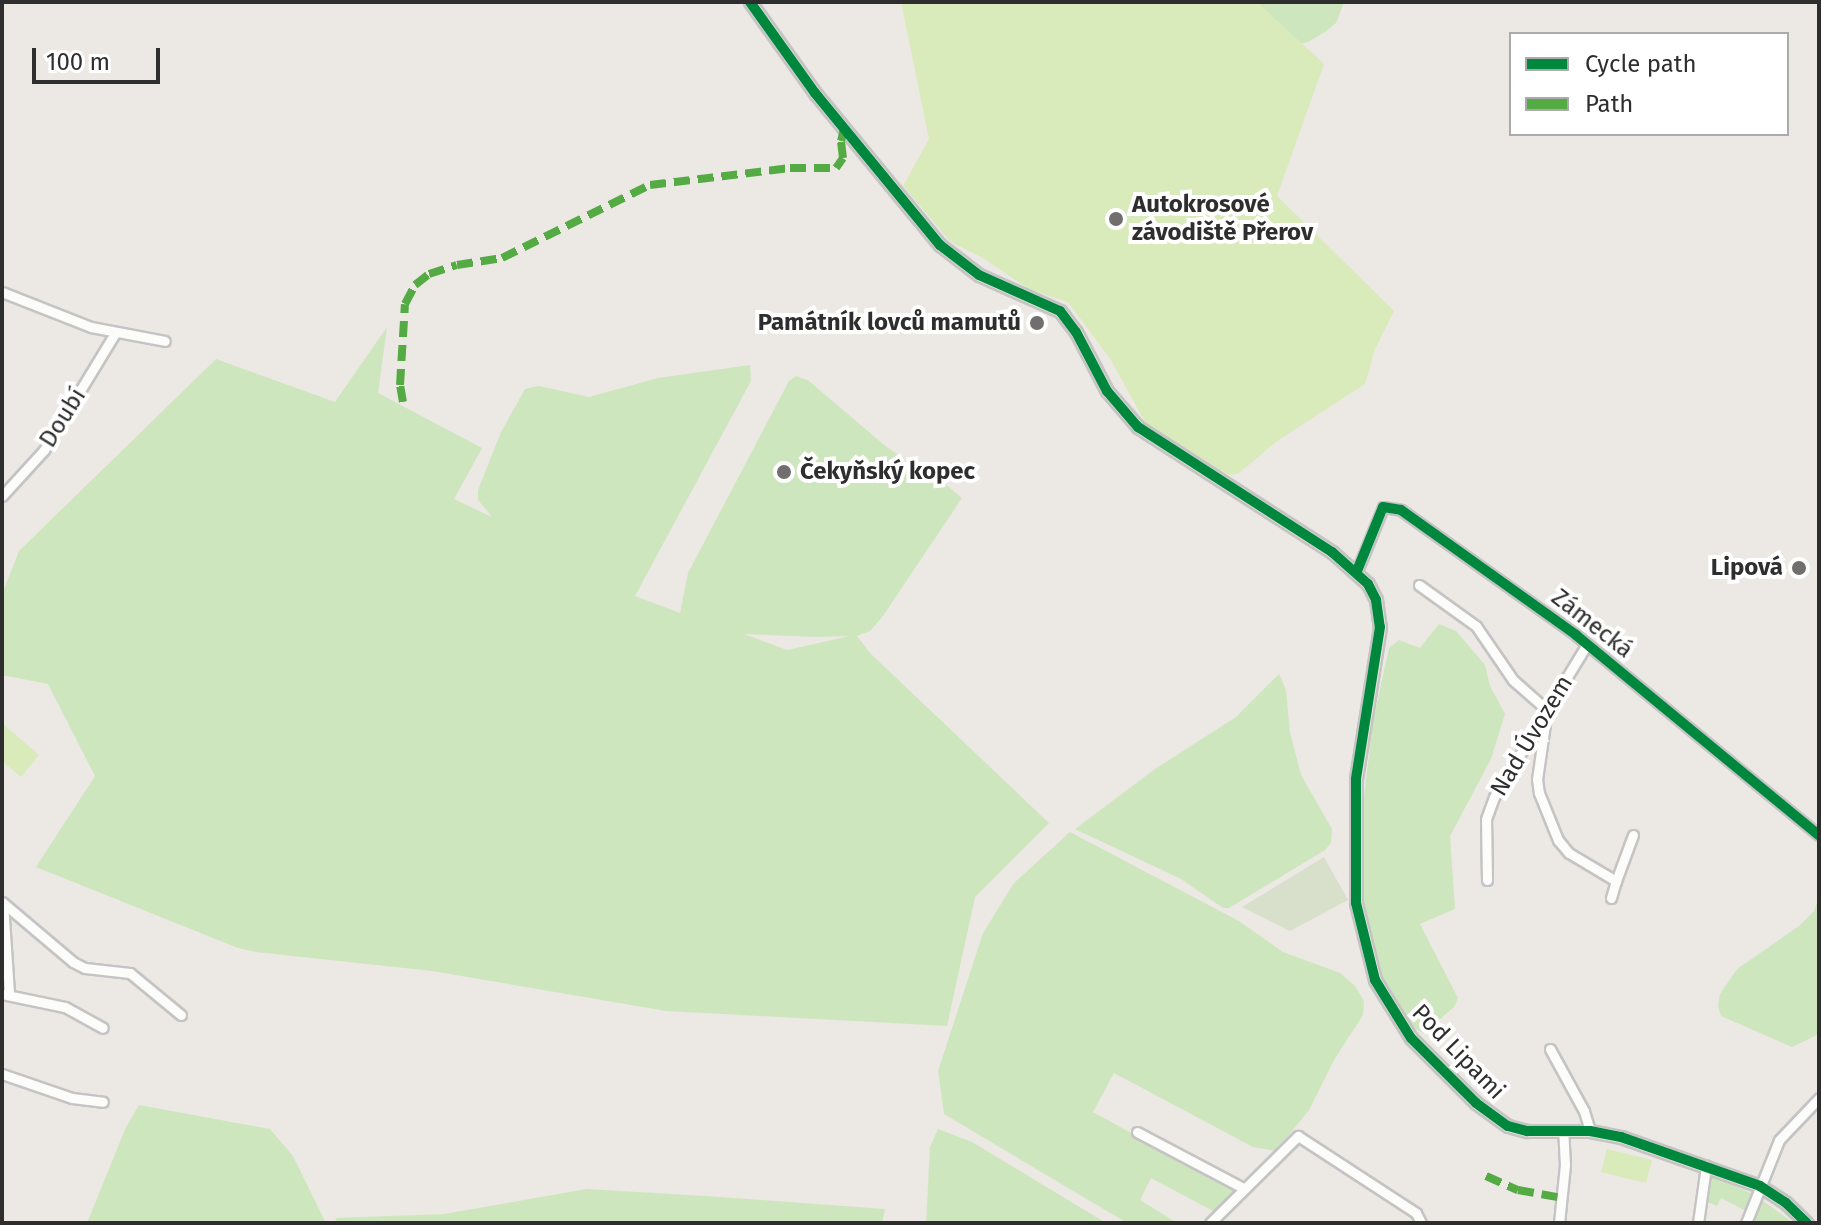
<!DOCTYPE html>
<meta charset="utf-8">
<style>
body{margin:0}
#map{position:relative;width:1821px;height:1225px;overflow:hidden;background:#ece8e4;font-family:"Fira Sans",sans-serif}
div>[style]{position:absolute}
.green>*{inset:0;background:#cee6be}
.cemetery>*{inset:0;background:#d8e0cc}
.pitch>*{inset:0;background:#d9eabb}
.roads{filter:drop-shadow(2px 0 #c5c4c5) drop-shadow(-2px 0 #c5c4c5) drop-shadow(0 2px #c5c4c5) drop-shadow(0 -2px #c5c4c5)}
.minor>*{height:9px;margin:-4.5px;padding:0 4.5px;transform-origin:4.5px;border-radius:4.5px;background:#fcfcfb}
.major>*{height:11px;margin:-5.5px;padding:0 5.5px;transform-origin:5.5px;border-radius:5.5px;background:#e8e4d6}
.quiet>*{height:8px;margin-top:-4px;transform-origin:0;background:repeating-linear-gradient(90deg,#54ab44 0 16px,transparent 0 24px)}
.cycleway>*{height:10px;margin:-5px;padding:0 5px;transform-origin:5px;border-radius:5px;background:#00873e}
.dots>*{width:22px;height:22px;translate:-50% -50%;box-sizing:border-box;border:4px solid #fff;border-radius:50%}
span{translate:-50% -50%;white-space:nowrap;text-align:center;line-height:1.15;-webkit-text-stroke:8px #fff;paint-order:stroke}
.poi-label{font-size:24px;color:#2e2e2e;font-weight:700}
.left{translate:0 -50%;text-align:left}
.right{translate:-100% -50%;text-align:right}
.street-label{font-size:24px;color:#2e2e2e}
.frame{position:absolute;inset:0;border:4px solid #2e2e2e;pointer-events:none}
.legend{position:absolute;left:1509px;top:32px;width:280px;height:104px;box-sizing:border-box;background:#fff;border:2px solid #ababab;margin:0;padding:10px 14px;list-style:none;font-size:24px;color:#2e2e2e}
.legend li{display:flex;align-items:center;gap:16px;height:40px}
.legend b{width:40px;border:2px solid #ababab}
.scale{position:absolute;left:32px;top:48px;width:128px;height:36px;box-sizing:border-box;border:4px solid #2e2e2e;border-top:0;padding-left:10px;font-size:24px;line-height:28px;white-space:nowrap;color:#2e2e2e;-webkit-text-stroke:6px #fff;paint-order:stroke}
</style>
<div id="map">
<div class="green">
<i style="clip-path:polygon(1130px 2px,1342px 2px,1343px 5px,1336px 23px,1325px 32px,1308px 42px,1284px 48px)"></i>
<i style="clip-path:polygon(evenodd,387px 327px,378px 393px,482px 448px,454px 499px,492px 517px,478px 500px,478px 490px,501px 432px,525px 389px,539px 386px,589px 397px,658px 378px,750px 365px,751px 381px,635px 596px,680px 613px,688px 573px,789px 381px,796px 376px,809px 381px,883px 444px,909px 463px,926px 468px,962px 498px,883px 616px,870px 631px,857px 636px,871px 654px,1049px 823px,975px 897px,947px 1026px,666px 1011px,432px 971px,256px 952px,238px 948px,36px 867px,95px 776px,48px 684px,2px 675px,2px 594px,19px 551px,216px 359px,335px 402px,387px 327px,744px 634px,815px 637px,850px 636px,787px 650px,744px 634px)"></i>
<i style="clip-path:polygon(1439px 624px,1456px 631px,1485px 665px,1490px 686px,1505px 714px,1491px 759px,1450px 836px,1455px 909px,1420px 924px,1458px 998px,1454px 1007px,1424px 1033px,1409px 1026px,1379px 974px,1361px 896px,1359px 840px,1373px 721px,1389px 648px,1399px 640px,1420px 648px)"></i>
<i style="clip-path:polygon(1279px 674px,1286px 690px,1290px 732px,1301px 775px,1332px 829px,1331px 843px,1325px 850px,1229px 908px,1223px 908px,1181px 879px,1075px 829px,1155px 769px,1236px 717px)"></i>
<i style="clip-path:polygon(1070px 832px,1239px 921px,1283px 952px,1340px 973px,1355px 986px,1364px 1001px,1363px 1015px,1334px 1060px,1309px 1110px,1276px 1151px,1253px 1147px,1114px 1073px,1093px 1112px,1237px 1191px,1215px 1212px,1151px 1178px,1140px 1200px,1177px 1223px,1127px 1223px,944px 1114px,938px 1071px,983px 933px,1014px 883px)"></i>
<i style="clip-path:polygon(1819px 898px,1819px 1034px,1792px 1047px,1721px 1016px,1718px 1006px,1720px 994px,1737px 969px,1799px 926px,1814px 911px)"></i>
<i style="clip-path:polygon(139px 1105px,270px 1129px,293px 1156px,326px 1223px,87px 1223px,126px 1127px)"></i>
<i style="clip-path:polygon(938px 1129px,972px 1142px,1106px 1223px,926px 1223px,930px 1147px)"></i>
<i style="clip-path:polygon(1710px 1175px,1755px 1195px,1748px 1212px,1721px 1198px,1717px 1206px,1705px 1201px)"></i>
<i style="clip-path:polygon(587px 1189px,706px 1196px,885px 1209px,882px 1223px,338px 1223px,335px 1218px,444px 1214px)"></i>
<i style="clip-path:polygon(1756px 1196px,1794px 1223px,1746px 1223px)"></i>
</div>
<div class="cemetery">
<i style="clip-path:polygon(1324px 857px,1348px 900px,1290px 931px,1242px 907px)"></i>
</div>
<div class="pitch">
<i style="clip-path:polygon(901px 2px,1257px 2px,1324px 64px,1277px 196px,1394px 311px,1375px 349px,1365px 384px,1277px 441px,1239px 473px,1230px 475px,1203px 462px,1146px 424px,1111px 360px,1068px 302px,1030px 290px,983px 258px,951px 242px,903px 186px,929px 139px)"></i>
<i style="clip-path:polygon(4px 725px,39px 755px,21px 777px,2px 761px)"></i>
<i style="clip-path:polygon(1607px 1149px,1652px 1160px,1646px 1183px,1601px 1172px)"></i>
</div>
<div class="roads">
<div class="minor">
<i style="left:2px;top:292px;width:96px;rotate:21.5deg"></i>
<i style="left:91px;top:327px;width:75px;rotate:10.7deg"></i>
<i style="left:2px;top:496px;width:62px;rotate:-47.6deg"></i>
<i style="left:44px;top:450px;width:137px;rotate:-58.7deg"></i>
<i style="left:1357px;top:571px;width:69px;rotate:-67.9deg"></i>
<i style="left:1383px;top:507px;width:18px;rotate:9deg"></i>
<i style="left:1401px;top:510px;width:215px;rotate:35.5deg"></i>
<i style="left:1576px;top:635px;width:315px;rotate:39.5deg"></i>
<i style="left:1419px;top:585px;width:70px;rotate:35.7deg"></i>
<i style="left:1476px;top:626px;width:65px;rotate:55.6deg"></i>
<i style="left:1513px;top:680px;width:45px;rotate:41.4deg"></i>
<i style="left:1547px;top:710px;width:70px;rotate:98.2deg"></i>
<i style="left:1537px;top:779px;width:14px;rotate:82deg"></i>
<i style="left:1539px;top:793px;width:51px;rotate:68deg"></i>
<i style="left:1558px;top:840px;width:17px;rotate:50deg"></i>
<i style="left:1569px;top:853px;width:55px;rotate:30.8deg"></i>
<i style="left:1616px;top:881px;width:49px;rotate:-69.7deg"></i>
<i style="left:1487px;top:880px;width:61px;rotate:-90.9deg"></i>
<i style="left:1486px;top:819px;width:23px;rotate:-70deg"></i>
<i style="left:1494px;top:797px;width:179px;rotate:-58.7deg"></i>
<i style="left:1611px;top:898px;width:18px;rotate:-74deg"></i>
<i style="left:2px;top:902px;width:93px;rotate:40.2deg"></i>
<i style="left:73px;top:962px;width:13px;rotate:27deg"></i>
<i style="left:85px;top:968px;width:45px;rotate:6.3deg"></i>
<i style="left:130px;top:973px;width:66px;rotate:39.5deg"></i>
<i style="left:3px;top:903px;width:91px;rotate:86.2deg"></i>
<i style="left:2px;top:994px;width:64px;rotate:11.7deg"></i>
<i style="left:65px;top:1007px;width:43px;rotate:28.9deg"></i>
<i style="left:1550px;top:1049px;width:71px;rotate:61.3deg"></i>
<i style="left:1584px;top:1111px;width:21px;rotate:73deg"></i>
<i style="left:2px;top:1074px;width:74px;rotate:18.9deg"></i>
<i style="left:72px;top:1098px;width:31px;rotate:7deg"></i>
<i style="left:1137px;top:1132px;width:120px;rotate:27.8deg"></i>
<i style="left:1210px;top:1223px;width:124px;rotate:-44.7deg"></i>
<i style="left:1298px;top:1136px;width:141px;rotate:33.1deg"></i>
<i style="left:1416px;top:1213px;width:11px;rotate:63deg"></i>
<i style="left:1559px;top:1223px;width:58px;rotate:-84.1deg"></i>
<i style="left:1565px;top:1165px;width:33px;rotate:-93deg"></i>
<i style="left:1698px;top:1223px;width:58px;rotate:-82deg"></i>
<i style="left:1746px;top:1223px;width:89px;rotate:-68.3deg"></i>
<i style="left:1779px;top:1140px;width:58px;rotate:-46.4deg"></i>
</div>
<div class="major">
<i style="left:750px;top:2px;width:112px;rotate:54.5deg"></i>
<i style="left:815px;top:93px;width:197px;rotate:50.6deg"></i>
<i style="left:940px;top:245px;width:49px;rotate:37.6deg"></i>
<i style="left:979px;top:275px;width:89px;rotate:24deg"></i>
<i style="left:1060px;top:311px;width:26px;rotate:53deg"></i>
<i style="left:1076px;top:332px;width:67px;rotate:62.3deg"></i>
<i style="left:1107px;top:391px;width:48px;rotate:49.3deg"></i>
<i style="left:1138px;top:427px;width:231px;rotate:32.8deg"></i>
<i style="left:1332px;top:552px;width:48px;rotate:41.6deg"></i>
<i style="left:1368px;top:584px;width:18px;rotate:63deg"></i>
<i style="left:1376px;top:600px;width:27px;rotate:82deg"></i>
<i style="left:1380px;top:627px;width:154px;rotate:99deg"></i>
<i style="left:1356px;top:779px;width:124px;rotate:90deg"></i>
<i style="left:1356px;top:903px;width:79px;rotate:76.1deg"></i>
<i style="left:1375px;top:980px;width:68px;rotate:58.2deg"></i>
<i style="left:1411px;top:1038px;width:92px;rotate:45deg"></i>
<i style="left:1476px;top:1103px;width:39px;rotate:36deg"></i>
<i style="left:1508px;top:1126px;width:20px;rotate:15deg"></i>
<i style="left:1527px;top:1131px;width:63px"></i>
<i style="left:1590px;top:1131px;width:32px;rotate:11deg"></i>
<i style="left:1621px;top:1137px;width:147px;rotate:19.4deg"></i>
<i style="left:1760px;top:1186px;width:31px;rotate:33deg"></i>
<i style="left:1786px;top:1203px;width:29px;rotate:44deg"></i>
</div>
</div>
<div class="quiet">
<i style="left:403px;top:402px;width:17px;rotate:-100deg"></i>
<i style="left:400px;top:385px;width:81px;rotate:-86.5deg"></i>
<i style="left:405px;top:304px;width:21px;rotate:-62deg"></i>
<i style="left:415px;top:285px;width:18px;rotate:-38deg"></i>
<i style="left:429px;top:274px;width:29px;rotate:-18deg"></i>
<i style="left:457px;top:265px;width:46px;rotate:-8.8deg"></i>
<i style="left:502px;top:258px;width:165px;rotate:-26.3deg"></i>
<i style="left:650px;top:185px;width:141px;rotate:-6.9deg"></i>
<i style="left:790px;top:168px;width:46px"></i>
<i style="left:836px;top:168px;width:12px;rotate:-55deg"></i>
<i style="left:843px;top:158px;width:17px;rotate:-97deg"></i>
<i style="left:841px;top:141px;width:12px;rotate:-76deg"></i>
<i style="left:1486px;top:1176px;width:35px;rotate:24deg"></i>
<i style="left:1518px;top:1190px;width:46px;rotate:10.1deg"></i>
</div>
<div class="cycleway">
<i style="left:750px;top:2px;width:112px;rotate:54.5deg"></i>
<i style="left:815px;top:93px;width:197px;rotate:50.6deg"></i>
<i style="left:940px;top:245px;width:49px;rotate:37.6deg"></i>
<i style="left:979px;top:275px;width:89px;rotate:24deg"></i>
<i style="left:1060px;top:311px;width:26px;rotate:53deg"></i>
<i style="left:1076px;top:332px;width:67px;rotate:62.3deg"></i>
<i style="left:1107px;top:391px;width:48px;rotate:49.3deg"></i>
<i style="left:1138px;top:427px;width:231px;rotate:32.8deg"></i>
<i style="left:1332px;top:552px;width:48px;rotate:41.6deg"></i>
<i style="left:1368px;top:584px;width:18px;rotate:63deg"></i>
<i style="left:1376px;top:600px;width:27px;rotate:82deg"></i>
<i style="left:1380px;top:627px;width:154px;rotate:99deg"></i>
<i style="left:1356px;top:779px;width:124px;rotate:90deg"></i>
<i style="left:1356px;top:903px;width:79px;rotate:76.1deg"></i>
<i style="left:1375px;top:980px;width:68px;rotate:58.2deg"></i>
<i style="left:1411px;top:1038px;width:92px;rotate:45deg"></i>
<i style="left:1476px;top:1103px;width:39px;rotate:36deg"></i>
<i style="left:1508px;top:1126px;width:20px;rotate:15deg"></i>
<i style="left:1527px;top:1131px;width:63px"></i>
<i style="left:1590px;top:1131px;width:32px;rotate:11deg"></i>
<i style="left:1621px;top:1137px;width:147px;rotate:19.4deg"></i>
<i style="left:1760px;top:1186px;width:31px;rotate:33deg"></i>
<i style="left:1786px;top:1203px;width:29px;rotate:44deg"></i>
<i style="left:1357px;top:571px;width:69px;rotate:-67.9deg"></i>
<i style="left:1383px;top:507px;width:18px;rotate:9deg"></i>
<i style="left:1401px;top:510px;width:215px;rotate:35.5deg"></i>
<i style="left:1576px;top:635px;width:315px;rotate:39.5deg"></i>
</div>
<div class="dots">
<i style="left:1116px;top:219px;background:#706f6e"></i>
<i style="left:1037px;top:323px;background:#706f6e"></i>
<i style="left:784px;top:472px;background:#706f6e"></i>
<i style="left:1799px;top:568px;background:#706f6e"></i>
</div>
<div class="poi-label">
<span class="left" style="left:1132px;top:219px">Autokrosové<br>závodiště Přerov</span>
<span class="right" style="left:1021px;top:323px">Památník lovců mamutů</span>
<span class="left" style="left:800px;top:472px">Čekyňský kopec</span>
<span class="right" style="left:1783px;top:568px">Lipová</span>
</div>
<div class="street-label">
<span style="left:63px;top:418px;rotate:-58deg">Doubí</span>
<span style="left:1592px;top:624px;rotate:38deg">Zámecká</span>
<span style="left:1532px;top:736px;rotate:-59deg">Nad Úvozem</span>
<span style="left:1458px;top:1052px;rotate:46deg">Pod Lipami</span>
</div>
<div class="frame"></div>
<ul class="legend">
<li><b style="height:10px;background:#00873e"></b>Cycle path</li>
<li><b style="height:10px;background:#54ab44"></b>Path</li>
</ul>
<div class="scale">100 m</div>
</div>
